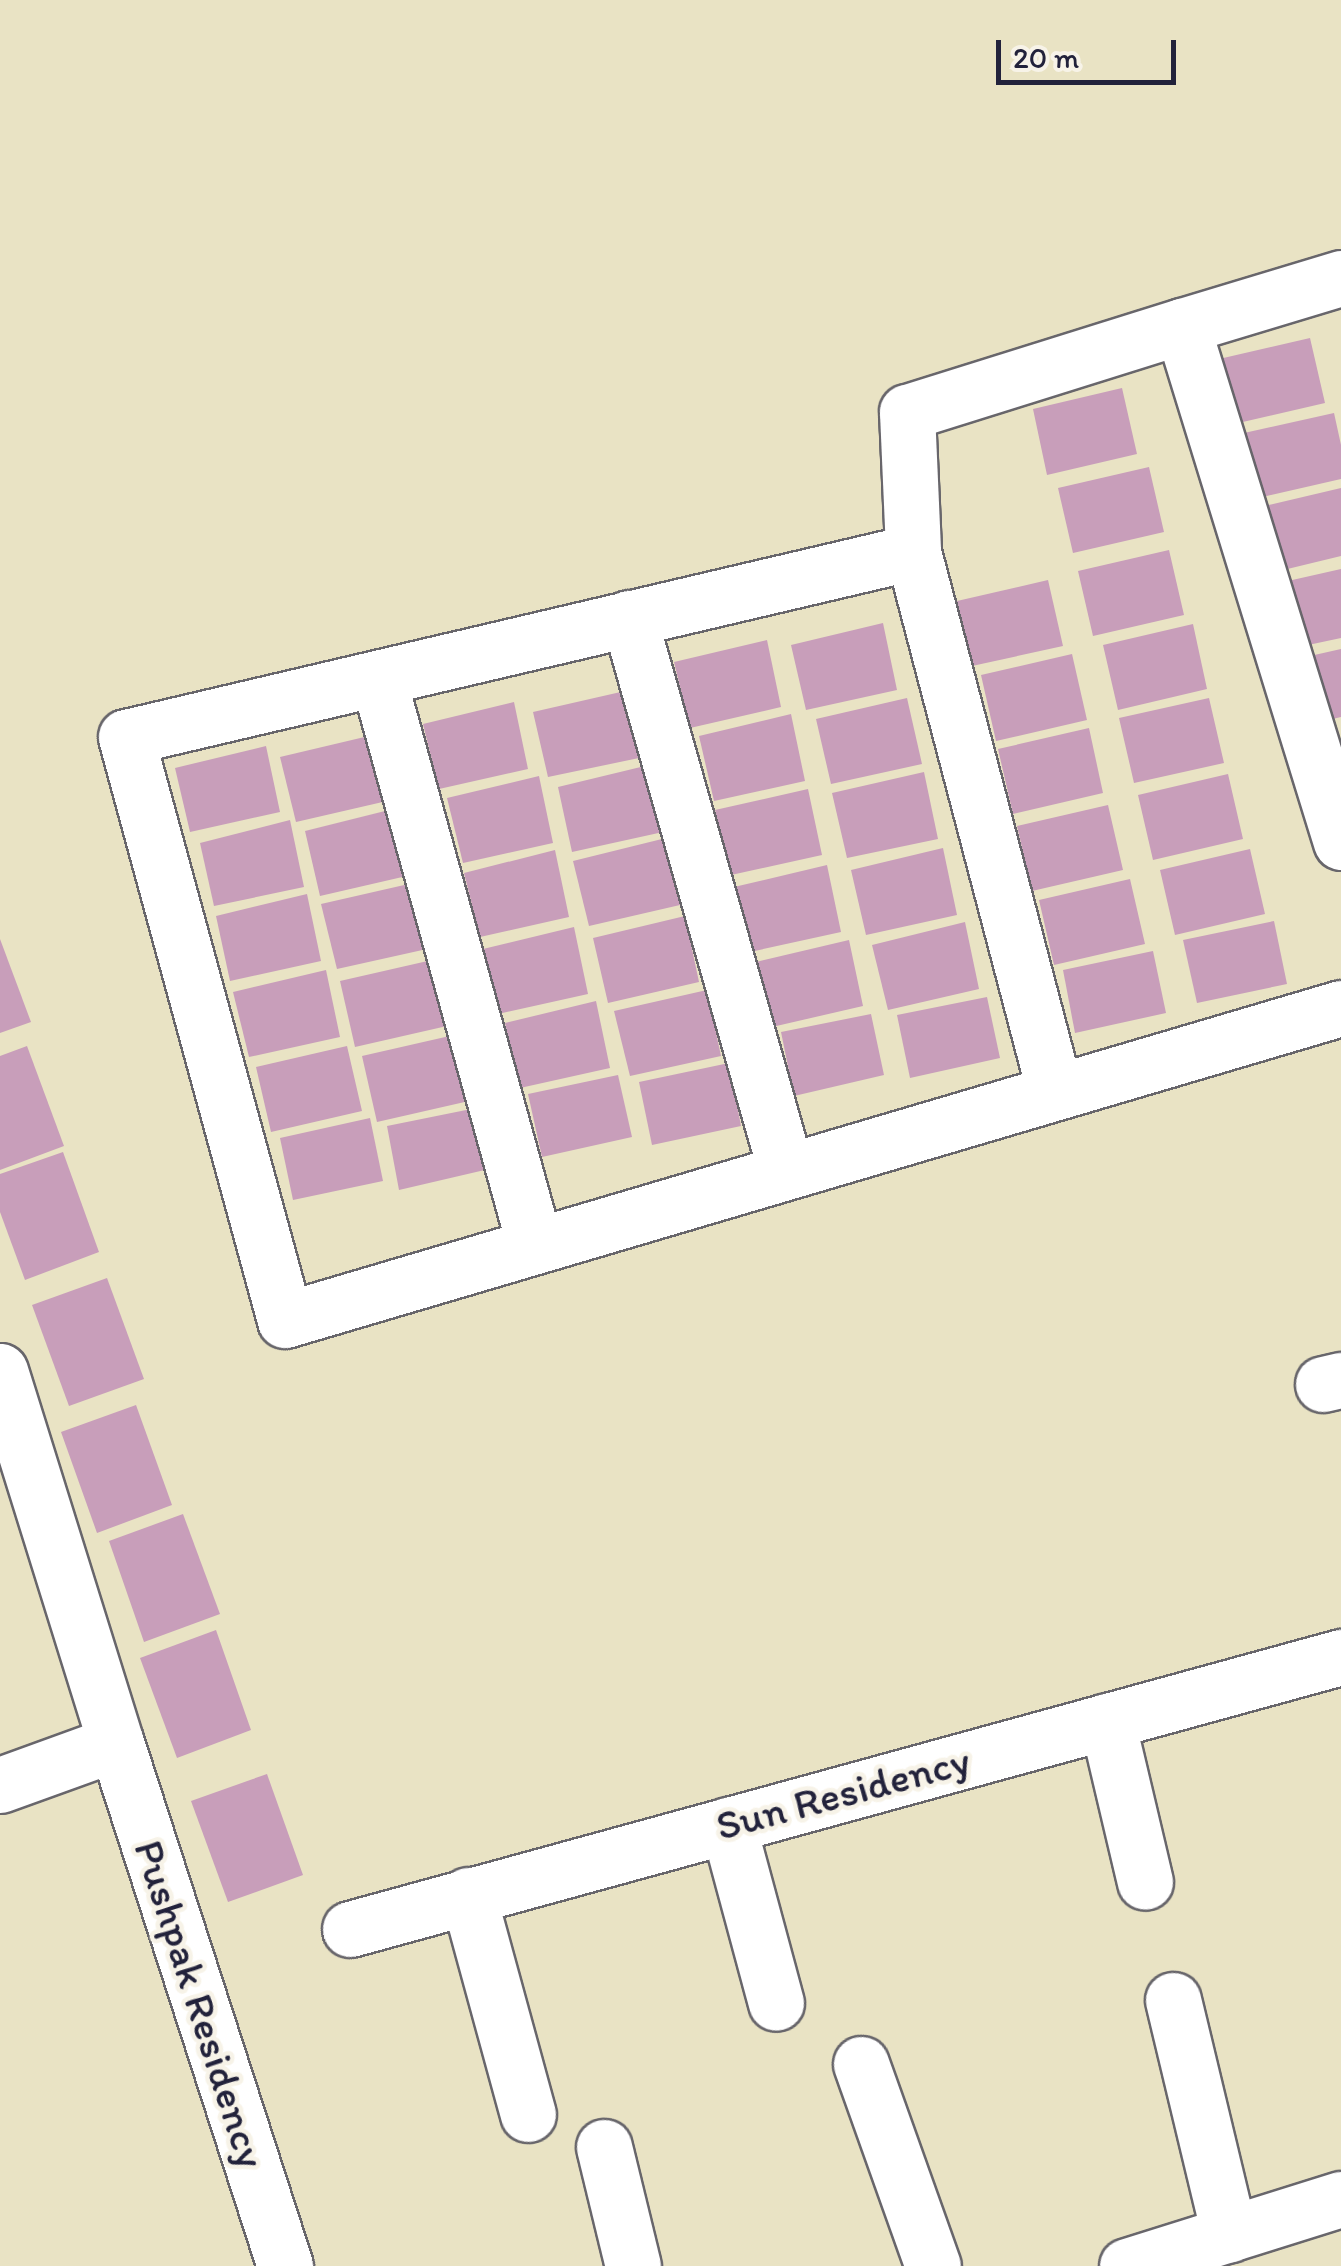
<!DOCTYPE html>
<style>
body{margin:0}
#map{position:relative;width:1341px;height:2266px;overflow:hidden;background:#e9e3c4;font-family:Itim,sans-serif}
div>[style]{position:absolute}
.building>*{inset:0;background:#c89eba}
.roads{filter:drop-shadow(2px 0 #68666b) drop-shadow(-2px 0 #68666b) drop-shadow(0 2px #68666b) drop-shadow(0 -2px #68666b)}
.minor>*{height:55px;margin:-27.5px;padding:0 27.5px;transform-origin:27.5px;border-radius:27.5px;background:#fff}
span{translate:-50% -50%;white-space:nowrap;text-align:center;line-height:1.15;-webkit-text-stroke:9px #f7f3e8;paint-order:stroke}
.street-label{font-size:42px;color:#22223b}
.scale{position:absolute;left:996px;top:40px;width:180px;height:45px;box-sizing:border-box;border:5px solid #22223b;border-top:0;padding-left:12px;font-size:30px;line-height:35px;white-space:nowrap;color:#22223b;-webkit-text-stroke:8px #f7f3e8;paint-order:stroke}
</style>
<div id="map">
<div class="building">
<i style="clip-path:polygon(1310px 338px,1325px 403px,1234px 424px,1219px 359px)"></i>
<i style="clip-path:polygon(1122px 388px,1137px 454px,1047px 475px,1033px 409px)"></i>
<i style="clip-path:polygon(1334px 413px,1341px 445px,1341px 479px,1258px 498px,1244px 433px)"></i>
<i style="clip-path:polygon(1149px 467px,1164px 532px,1073px 553px,1058px 488px)"></i>
<i style="clip-path:polygon(1341px 488px,1341px 556px,1275px 572px,1260px 507px)"></i>
<i style="clip-path:polygon(1169px 550px,1184px 615px,1093px 636px,1078px 571px)"></i>
<i style="clip-path:polygon(1341px 569px,1341px 638px,1294px 648px,1279px 583px)"></i>
<i style="clip-path:polygon(1048px 580px,1063px 646px,972px 666px,957px 601px)"></i>
<i style="clip-path:polygon(883px 623px,897px 690px,806px 710px,791px 645px)"></i>
<i style="clip-path:polygon(1193px 624px,1207px 689px,1118px 710px,1103px 645px)"></i>
<i style="clip-path:polygon(767px 640px,781px 707px,690px 728px,674px 662px)"></i>
<i style="clip-path:polygon(1341px 649px,1341px 717px,1316px 723px,1301px 658px)"></i>
<i style="clip-path:polygon(1072px 654px,1087px 720px,996px 741px,981px 675px)"></i>
<i style="clip-path:polygon(625px 691px,639px 758px,548px 777px,533px 712px)"></i>
<i style="clip-path:polygon(907px 698px,922px 764px,831px 784px,816px 719px)"></i>
<i style="clip-path:polygon(1209px 698px,1224px 763px,1134px 783px,1119px 718px)"></i>
<i style="clip-path:polygon(514px 702px,528px 769px,439px 789px,423px 724px)"></i>
<i style="clip-path:polygon(791px 714px,805px 781px,714px 801px,699px 736px)"></i>
<i style="clip-path:polygon(1089px 728px,1103px 793px,1013px 814px,998px 749px)"></i>
<i style="clip-path:polygon(373px 735px,387px 801px,296px 822px,280px 757px)"></i>
<i style="clip-path:polygon(266px 746px,280px 812px,190px 832px,175px 768px)"></i>
<i style="clip-path:polygon(649px 765px,663px 832px,572px 852px,558px 787px)"></i>
<i style="clip-path:polygon(924px 772px,938px 839px,847px 858px,832px 793px)"></i>
<i style="clip-path:polygon(1228px 774px,1243px 839px,1153px 860px,1138px 795px)"></i>
<i style="clip-path:polygon(539px 776px,553px 843px,463px 863px,447px 798px)"></i>
<i style="clip-path:polygon(808px 789px,822px 855px,731px 875px,715px 810px)"></i>
<i style="clip-path:polygon(1108px 805px,1123px 870px,1032px 891px,1017px 826px)"></i>
<i style="clip-path:polygon(397px 808px,411px 875px,320px 896px,305px 831px)"></i>
<i style="clip-path:polygon(290px 820px,304px 887px,214px 906px,200px 843px)"></i>
<i style="clip-path:polygon(666px 838px,680px 905px,589px 926px,573px 861px)"></i>
<i style="clip-path:polygon(943px 848px,957px 915px,866px 935px,851px 870px)"></i>
<i style="clip-path:polygon(1250px 849px,1265px 914px,1175px 935px,1160px 870px)"></i>
<i style="clip-path:polygon(555px 850px,569px 917px,480px 937px,464px 873px)"></i>
<i style="clip-path:polygon(827px 865px,841px 932px,750px 952px,734px 887px)"></i>
<i style="clip-path:polygon(1130px 879px,1145px 944px,1054px 965px,1039px 900px)"></i>
<i style="clip-path:polygon(413px 883px,427px 949px,337px 969px,321px 904px)"></i>
<i style="clip-path:polygon(307px 894px,321px 961px,230px 981px,216px 916px)"></i>
<i style="clip-path:polygon(685px 916px,699px 982px,608px 1003px,593px 938px)"></i>
<i style="clip-path:polygon(1274px 921px,1287px 984px,1197px 1003px,1183px 940px)"></i>
<i style="clip-path:polygon(965px 922px,979px 989px,888px 1010px,872px 945px)"></i>
<i style="clip-path:polygon(574px 927px,588px 994px,498px 1014px,483px 949px)"></i>
<i style="clip-path:polygon(0 939px,31px 1022px,0 1033px)"></i>
<i style="clip-path:polygon(849px 940px,863px 1006px,772px 1027px,756px 962px)"></i>
<i style="clip-path:polygon(1153px 951px,1166px 1013px,1075px 1033px,1063px 970px)"></i>
<i style="clip-path:polygon(432px 960px,447px 1026px,355px 1047px,340px 981px)"></i>
<i style="clip-path:polygon(326px 970px,340px 1037px,249px 1057px,233px 992px)"></i>
<i style="clip-path:polygon(707px 990px,721px 1056px,630px 1076px,614px 1011px)"></i>
<i style="clip-path:polygon(987px 997px,1000px 1058px,910px 1078px,897px 1015px)"></i>
<i style="clip-path:polygon(596px 1001px,610px 1068px,520px 1088px,505px 1023px)"></i>
<i style="clip-path:polygon(871px 1014px,884px 1075px,794px 1096px,781px 1032px)"></i>
<i style="clip-path:polygon(454px 1035px,469px 1101px,377px 1122px,362px 1056px)"></i>
<i style="clip-path:polygon(27px 1046px,64px 1146px,0 1170px,0 1056px)"></i>
<i style="clip-path:polygon(347px 1046px,362px 1111px,271px 1132px,256px 1067px)"></i>
<i style="clip-path:polygon(729px 1063px,741px 1126px,652px 1145px,639px 1082px)"></i>
<i style="clip-path:polygon(618px 1075px,632px 1137px,542px 1157px,528px 1094px)"></i>
<i style="clip-path:polygon(476px 1108px,489px 1169px,399px 1190px,387px 1126px)"></i>
<i style="clip-path:polygon(370px 1118px,383px 1181px,293px 1200px,280px 1138px)"></i>
<i style="clip-path:polygon(63px 1152px,99px 1252px,25px 1280px,0 1212px,0 1174px)"></i>
<i style="clip-path:polygon(107px 1278px,144px 1379px,69px 1406px,32px 1305px)"></i>
<i style="clip-path:polygon(136px 1405px,172px 1505px,97px 1533px,61px 1432px)"></i>
<i style="clip-path:polygon(183px 1514px,220px 1614px,144px 1642px,109px 1541px)"></i>
<i style="clip-path:polygon(216px 1630px,251px 1730px,177px 1758px,140px 1658px)"></i>
<i style="clip-path:polygon(267px 1774px,303px 1875px,228px 1902px,191px 1801px)"></i>
</div>
<div class="roads">
<div class="minor">
<i style="left:1182px;top:326px;width:166px;rotate:-16.8deg"></i>
<i style="left:913px;top:552px;width:558px;rotate:75.27deg"></i>
<i style="left:629px;top:618px;width:575px;rotate:74.15deg"></i>
<i style="left:378px;top:678px;width:589px;rotate:74.55deg"></i>
<i style="left:1341px;top:842px;width:540px;rotate:-107.13deg"></i>
<i style="left:1182px;top:326px;width:288px;rotate:162.6deg"></i>
<i style="left:907px;top:412px;width:140px;rotate:87.5deg"></i>
<i style="left:913px;top:552px;width:808px;rotate:166.77deg"></i>
<i style="left:126px;top:737px;width:604px;rotate:74.74deg"></i>
<i style="left:285px;top:1320px;width:1101px;rotate:-16.46deg"></i>
<i style="left:0;top:1371px;width:390px;rotate:72.7deg"></i>
<i style="left:1323px;top:1384px;width:18px;rotate:-13deg"></i>
<i style="left:1107px;top:1721px;width:165px;rotate:76.7deg"></i>
<i style="left:0;top:1785px;width:123px;rotate:-19.9deg"></i>
<i style="left:116px;top:1743px;width:550px;rotate:72.09deg"></i>
<i style="left:728px;top:1825px;width:184px;rotate:74.9deg"></i>
<i style="left:468px;top:1895px;width:227px;rotate:74.7deg"></i>
<i style="left:350px;top:1929px;width:1028px;rotate:-15.35deg"></i>
<i style="left:1173px;top:2000px;width:241px;rotate:76.5deg"></i>
<i style="left:861px;top:2064px;width:214px;rotate:70.4deg"></i>
<i style="left:604px;top:2147px;width:122px;rotate:76.3deg"></i>
<i style="left:1127px;top:2266px;width:224px;rotate:-17.4deg"></i>
</div>
</div>
<div class="street-label">
<span style="left:843px;top:1793px;rotate:-15deg">Sun Residency</span>
<span style="left:200px;top:2004px;rotate:72deg">Pushpak Residency</span>
</div>
<div class="scale">20 m</div>
</div>
